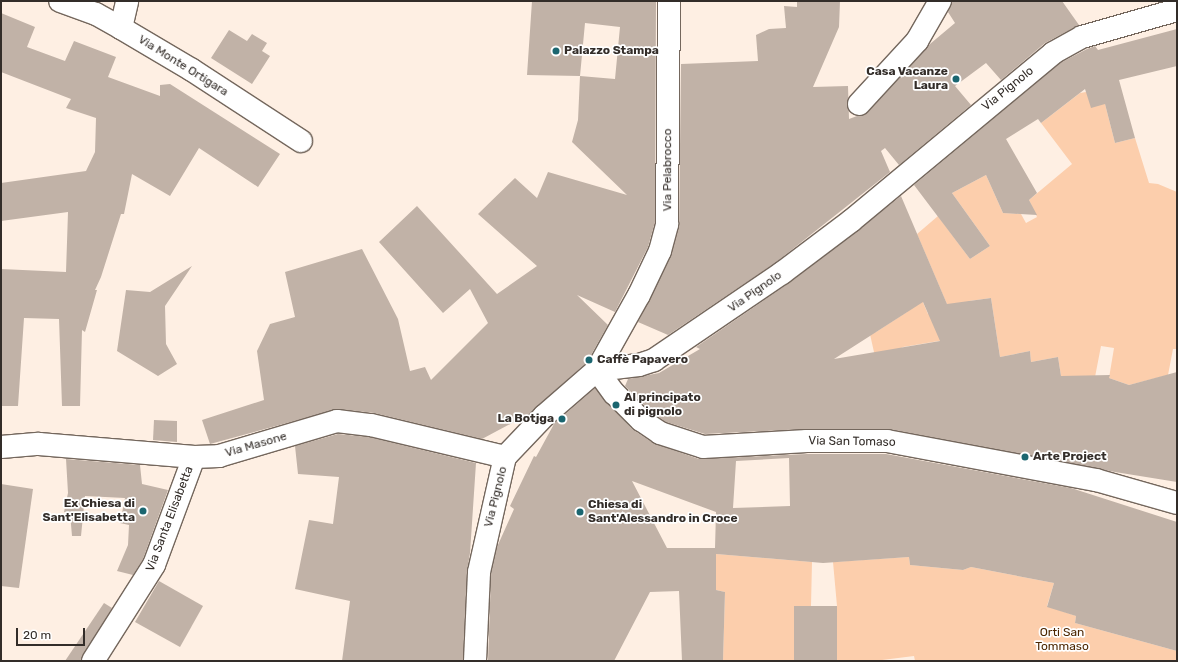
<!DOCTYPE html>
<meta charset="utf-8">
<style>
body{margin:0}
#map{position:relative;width:1178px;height:662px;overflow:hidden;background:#feefe3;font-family:Rubik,sans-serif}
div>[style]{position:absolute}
.green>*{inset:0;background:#fcceac}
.building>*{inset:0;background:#c1b2a7}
.roads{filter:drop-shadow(1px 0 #74675d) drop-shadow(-1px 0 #74675d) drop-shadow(0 1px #74675d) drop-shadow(0 -1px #74675d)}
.street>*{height:22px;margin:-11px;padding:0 11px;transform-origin:11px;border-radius:11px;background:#fff}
.dots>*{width:11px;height:11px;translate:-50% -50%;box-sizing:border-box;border:2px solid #fff;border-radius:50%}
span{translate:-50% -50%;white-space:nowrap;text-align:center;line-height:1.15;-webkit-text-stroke:3.5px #fff;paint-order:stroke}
.poi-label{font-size:12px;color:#332d29;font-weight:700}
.left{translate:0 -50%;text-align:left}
.right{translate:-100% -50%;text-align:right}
.street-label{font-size:12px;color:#332d29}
.park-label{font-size:12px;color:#4d2702}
.frame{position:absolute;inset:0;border:2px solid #332d29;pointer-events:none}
.scale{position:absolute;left:16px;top:628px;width:69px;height:18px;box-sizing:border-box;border:2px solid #332d29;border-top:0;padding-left:5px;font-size:12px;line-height:14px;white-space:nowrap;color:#332d29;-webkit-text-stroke:3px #fff;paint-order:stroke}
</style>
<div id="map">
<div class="green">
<i style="clip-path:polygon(1086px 92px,1105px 104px,1115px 143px,1135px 138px,1149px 183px,1158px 184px,1177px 192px,1177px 349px,1173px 349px,1168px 375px,1129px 385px,1109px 378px,1114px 348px,1101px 346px,1095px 377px,1061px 376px,1058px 357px,1031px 362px,1030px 351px,1000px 357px,991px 298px,969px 301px,974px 335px,903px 347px,876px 361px,867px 321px,876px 332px,907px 312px,916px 286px,928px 314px,949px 309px,917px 234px,938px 216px,970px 259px,990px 246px,952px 193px,986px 175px,1003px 213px,1021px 214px,1026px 223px,1037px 217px,1029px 200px,1072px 164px,1041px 123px,1080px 93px)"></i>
<i style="clip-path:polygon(716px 554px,812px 562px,811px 606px,794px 661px,723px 661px,725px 592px,716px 590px)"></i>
<i style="clip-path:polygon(909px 557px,910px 565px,963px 570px,971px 567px,1054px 583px,1047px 606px,1076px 616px,1075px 623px,1177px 651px,1177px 661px,915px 661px,914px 656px,874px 661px,837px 661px,837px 606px,833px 562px)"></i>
</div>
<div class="building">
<i style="clip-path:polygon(evenodd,532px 1px,656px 1px,655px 222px,648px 247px,615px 312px,577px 295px,608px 325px,587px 362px,529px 414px,482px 439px,374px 413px,338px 409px,210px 444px,202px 420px,264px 400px,257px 351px,270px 324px,295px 317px,285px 272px,362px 249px,398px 319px,410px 371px,425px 367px,431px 380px,488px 323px,470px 289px,443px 313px,379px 242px,417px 206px,497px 294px,537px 266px,478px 214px,515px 178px,537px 198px,548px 172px,627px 195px,572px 142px,578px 120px,580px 76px,527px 75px,532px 1px,585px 23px,620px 27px,615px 79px,580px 76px,585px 23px)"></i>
<i style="clip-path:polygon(797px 1px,840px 1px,839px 27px,813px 87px,848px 86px,849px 119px,868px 112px,930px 44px,955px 23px,948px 12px,952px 1px,1062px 1px,1079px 25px,1045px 43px,1001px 80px,986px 63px,955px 86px,971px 105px,899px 165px,885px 148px,881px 151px,890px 172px,775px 263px,668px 335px,638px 322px,671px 256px,679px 227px,681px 64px,758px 61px,756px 35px,769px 29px,786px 28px,784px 6px,797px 7px)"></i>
<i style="clip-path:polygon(1px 13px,35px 27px,27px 47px,65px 61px,74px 41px,116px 57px,108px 77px,160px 96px,160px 85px,170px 84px,280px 154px,258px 187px,199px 148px,170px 196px,132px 174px,124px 214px,121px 214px,101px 277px,95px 290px,97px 290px,85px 332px,82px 330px,80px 406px,62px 406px,59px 319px,24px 318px,18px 406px,1px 406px,1px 269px,66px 272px,68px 212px,1px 221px,1px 183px,86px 171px,95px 152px,96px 118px,66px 108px,71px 99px,1px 72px)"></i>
<i style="clip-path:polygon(1177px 29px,1177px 66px,1119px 80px,1135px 138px,1115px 143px,1105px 104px,1091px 108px,1085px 89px,1041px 123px,1038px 119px,1006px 139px,1037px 193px,1029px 200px,1037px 215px,1003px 213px,986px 175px,952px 193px,990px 246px,970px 259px,914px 185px,1060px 63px,1087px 49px,1095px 46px,1098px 50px)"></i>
<i style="clip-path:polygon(229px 30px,247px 41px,252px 34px,267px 43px,262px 51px,270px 56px,252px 84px,211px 58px)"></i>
<i style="clip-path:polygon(evenodd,901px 196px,947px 304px,991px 298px,1000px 357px,1030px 351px,1031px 362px,1058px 357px,1061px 376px,1110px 375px,1109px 378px,1129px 385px,1177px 372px,1177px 482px,1115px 472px,889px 429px,806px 429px,705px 434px,666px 422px,649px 410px,625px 386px,628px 379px,659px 373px,700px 349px,696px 347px,789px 283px,901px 196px,923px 302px,940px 341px,834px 359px,923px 302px)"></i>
<i style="clip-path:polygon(192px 266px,165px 306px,166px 344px,177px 364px,158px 376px,117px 351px,126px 290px,150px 292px)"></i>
<i style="clip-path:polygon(evenodd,595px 388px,632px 429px,653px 443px,699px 459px,807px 454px,886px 454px,1071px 488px,1177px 522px,1177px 651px,1075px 623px,1076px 616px,1047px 607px,1054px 583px,971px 567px,963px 570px,910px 565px,909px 557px,823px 563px,716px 554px,716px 590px,725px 592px,723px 661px,682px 661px,679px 591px,650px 592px,614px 661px,488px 661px,491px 574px,497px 547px,514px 509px,510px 506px,534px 456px,536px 457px,554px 424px,595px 388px,789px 458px,790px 506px,733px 508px,736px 461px,789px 458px,595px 388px,632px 481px,716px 512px,715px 548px,667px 548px,632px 481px)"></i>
<i style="clip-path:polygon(154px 420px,177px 421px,177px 442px,153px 440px)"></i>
<i style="clip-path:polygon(338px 434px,369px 437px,476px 463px,470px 553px,467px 571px,463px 661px,342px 661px,350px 601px,295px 589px,309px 520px,333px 524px,339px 477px,298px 474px,295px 446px)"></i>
<i style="clip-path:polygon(66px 459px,140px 465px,142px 484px,168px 490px,143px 559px,133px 575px,117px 571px,128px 545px,129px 525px,120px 523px,125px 498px,85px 496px,81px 536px,72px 536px,70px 513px,64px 512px,68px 493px)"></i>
<i style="clip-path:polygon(1px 484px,33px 489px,19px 588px,1px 586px)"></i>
<i style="clip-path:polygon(159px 581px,203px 606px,180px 647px,135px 622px)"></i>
<i style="clip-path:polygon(104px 603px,112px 608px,81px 661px,65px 661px)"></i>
<i style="clip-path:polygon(794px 606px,837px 606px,837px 661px,794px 661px)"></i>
</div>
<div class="roads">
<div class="street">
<i style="left:60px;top:1px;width:38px;rotate:20deg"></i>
<i style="left:96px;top:14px;width:29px;rotate:29deg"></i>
<i style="left:121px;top:28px;width:82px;rotate:30.6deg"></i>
<i style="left:192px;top:70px;width:130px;rotate:33.1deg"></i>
<i style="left:121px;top:28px;width:28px;rotate:-77deg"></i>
<i style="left:859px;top:104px;width:86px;rotate:-47.4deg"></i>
<i style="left:917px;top:41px;width:46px;rotate:-60.1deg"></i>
<i style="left:597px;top:370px;width:29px;rotate:54deg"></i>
<i style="left:614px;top:393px;width:38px;rotate:45deg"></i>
<i style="left:641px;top:420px;width:23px;rotate:34deg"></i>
<i style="left:660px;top:433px;width:45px;rotate:18deg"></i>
<i style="left:703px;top:447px;width:104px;rotate:-3.3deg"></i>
<i style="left:807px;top:441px;width:80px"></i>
<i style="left:887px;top:441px;width:213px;rotate:10.6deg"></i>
<i style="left:1096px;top:480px;width:84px;rotate:15.9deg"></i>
<i style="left:597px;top:370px;width:86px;rotate:-60.8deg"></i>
<i style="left:639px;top:295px;width:49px;rotate:-64.5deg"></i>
<i style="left:660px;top:251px;width:28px;rotate:-75deg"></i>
<i style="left:667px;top:224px;width:223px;rotate:-89.5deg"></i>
<i style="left:1px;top:447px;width:38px;rotate:-5deg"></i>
<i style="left:39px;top:444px;width:156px;rotate:4.8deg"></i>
<i style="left:194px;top:457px;width:25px;rotate:-2deg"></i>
<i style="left:219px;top:456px;width:123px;rotate:-16.5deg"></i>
<i style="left:337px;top:421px;width:34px;rotate:7deg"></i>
<i style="left:371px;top:425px;width:138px;rotate:13.4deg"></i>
<i style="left:93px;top:661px;width:114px;rotate:-57.6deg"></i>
<i style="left:154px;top:565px;width:115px;rotate:-69.7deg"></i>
<i style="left:475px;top:661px;width:89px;rotate:-87.4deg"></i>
<i style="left:479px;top:572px;width:118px;rotate:-77.3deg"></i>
<i style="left:505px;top:457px;width:57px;rotate:-46.4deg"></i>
<i style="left:544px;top:416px;width:70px;rotate:-41deg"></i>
<i style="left:597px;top:370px;width:42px;rotate:-6.8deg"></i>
<i style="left:639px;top:365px;width:16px;rotate:-18deg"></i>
<i style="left:654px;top:360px;width:155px;rotate:-34.2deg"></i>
<i style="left:782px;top:273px;width:86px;rotate:-37deg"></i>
<i style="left:851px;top:221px;width:263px;rotate:-39.7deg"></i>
<i style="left:1053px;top:53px;width:33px;rotate:-29deg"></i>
<i style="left:1082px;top:37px;width:99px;rotate:-15.9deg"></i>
</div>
</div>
<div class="dots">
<i style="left:556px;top:51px;background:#1b6670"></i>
<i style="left:956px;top:79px;background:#1b6670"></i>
<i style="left:589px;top:360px;background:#1b6670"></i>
<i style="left:616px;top:405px;background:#1b6670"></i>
<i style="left:562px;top:419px;background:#1b6670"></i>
<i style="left:1025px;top:457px;background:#1b6670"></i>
<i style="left:143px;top:511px;background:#1b6670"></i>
<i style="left:580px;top:512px;background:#1b6670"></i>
</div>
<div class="poi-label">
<span class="left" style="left:564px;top:51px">Palazzo Stampa</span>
<span class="right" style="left:948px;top:79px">Casa Vacanze<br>Laura</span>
<span class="left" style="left:597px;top:360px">Caffè Papavero</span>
<span class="left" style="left:624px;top:405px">Al principato<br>di pignolo</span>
<span class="right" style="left:554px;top:419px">La Botjga</span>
<span class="left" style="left:1033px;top:457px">Arte Project</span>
<span class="right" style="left:135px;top:511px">Ex Chiesa di<br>Sant'Elisabetta</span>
<span class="left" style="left:588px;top:512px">Chiesa di<br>Sant'Alessandro in Croce</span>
</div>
<div class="street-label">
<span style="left:183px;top:66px;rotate:32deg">Via Monte Ortigara</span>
<span style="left:1008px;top:89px;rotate:-39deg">Via Pignolo</span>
<span style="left:668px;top:170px;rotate:-90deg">Via Pelabrocco</span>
<span style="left:755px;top:292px;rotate:-35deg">Via Pignolo</span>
<span style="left:852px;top:442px;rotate:1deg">Via San Tomaso</span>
<span style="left:256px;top:445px;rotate:-16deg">Via Masone</span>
<span style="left:496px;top:497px;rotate:-76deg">Via Pignolo</span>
<span style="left:170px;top:519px;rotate:-69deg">Via Santa Elisabetta</span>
</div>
<div class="park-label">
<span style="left:1062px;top:640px">Orti San<br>Tommaso</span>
</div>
<div class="frame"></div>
<div class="scale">20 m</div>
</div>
